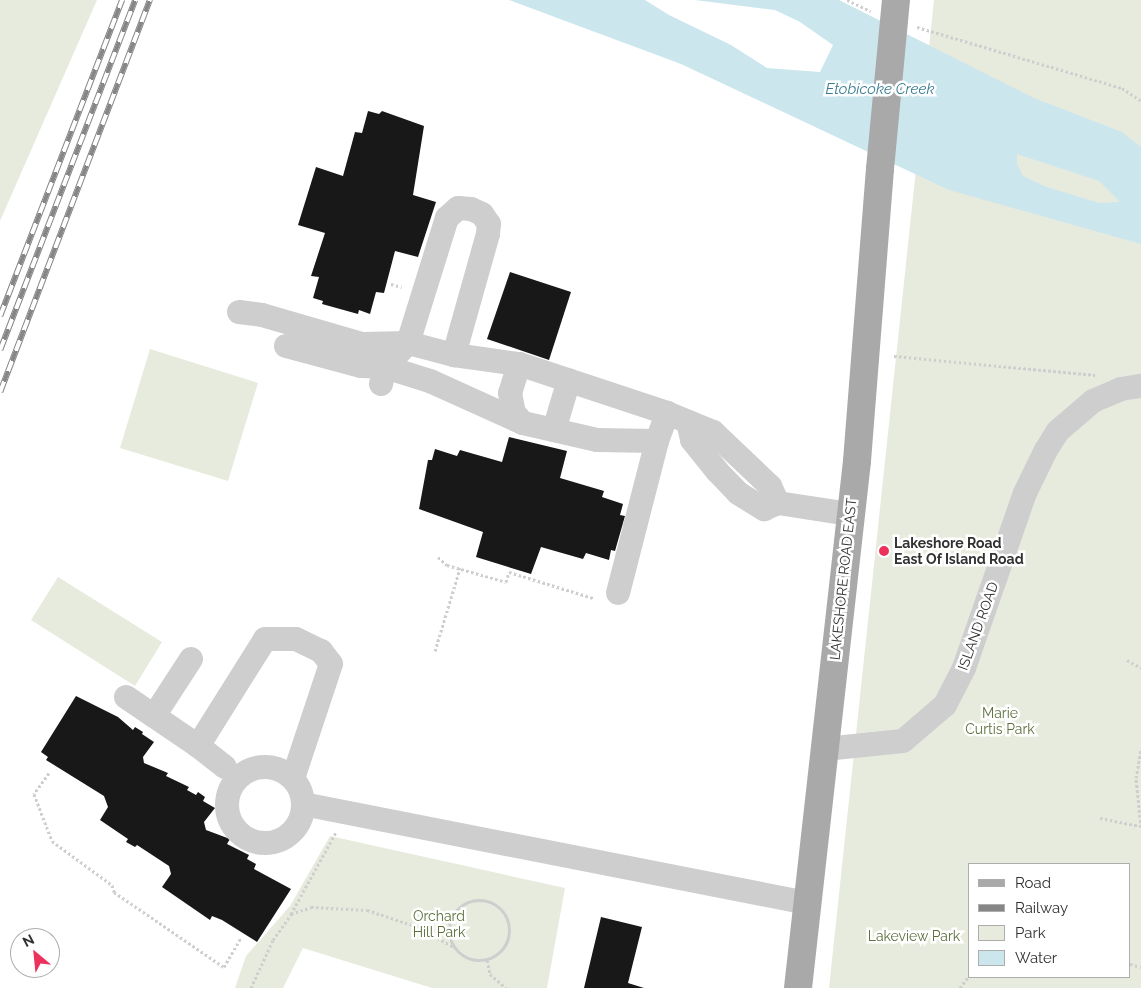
<!DOCTYPE html>
<style>
body{margin:0}
#map{position:relative;width:1141px;height:988px;overflow:hidden;background:#fff;font-family:Raleway,sans-serif}
div>[style]{position:absolute}
.green>*{inset:0;background:#e7ebdd}
.water>*{inset:0;background:#cce6ee}
.building>*{inset:0;background:#181818}
.path>*{height:3px;margin-top:-1.5px;transform-origin:0;background:repeating-linear-gradient(90deg,#cecece 0 2.5px,transparent 0 5px)}
.path>.ring{margin:-1.5px;padding:0;box-sizing:content-box;background:none;border:3px solid #cecece;border-radius:50%}
.minor>*{height:24px;margin:-12px;padding:0 12px;transform-origin:12px;border-radius:12px;background:#cecece}
.minor>.ring{margin:-12px;padding:0;box-sizing:content-box;background:none;border:24px solid #cecece;border-radius:50%}
.major>*{height:28px;margin:-14px;padding:0 14px;transform-origin:14px;border-radius:14px;background:#a9a9a9}
.rail>*{height:5.5px;margin-top:-2.75px;transform-origin:0;background:repeating-linear-gradient(90deg,#fff 0 11px,#868686 0 22px);box-sizing:border-box;border-block:1px solid #868686}
.major-bridge>*{height:28px;margin:-14px;padding:0 14px;transform-origin:14px;border-radius:14px;background:#a9a9a9}
.dots>*{width:14px;height:14px;translate:-50% -50%;box-sizing:border-box;border:2px solid #fff;border-radius:50%}
span{translate:-50% -50%;white-space:nowrap;text-align:center;line-height:1.15;-webkit-text-stroke:5px #fff;paint-order:stroke}
.poi-label{font-size:14px;color:#313131;font-weight:700}
.left{translate:0 -50%;text-align:left}
.street-label{font-size:14px;color:#313131}
.park-label{font-size:14px;color:#5c703c}
.water-label{font-size:15px;color:#397c91;font-style:italic}
.legend{position:absolute;left:968px;top:863px;width:162px;height:115px;box-sizing:border-box;background:#fff;border:1px solid #adadad;margin:0;padding:6px 9px;list-style:none;font-size:15px;color:#313131}
.legend li{display:flex;align-items:center;gap:10px;height:25px}
.legend b{width:25px;border:1px solid #adadad}
.north{position:absolute;left:10px;top:928px;width:50px;height:50px;box-sizing:border-box;background:#fff;border:1px solid #adadad;border-radius:50%;rotate:332deg;font-size:14px;font-weight:700;line-height:20px;text-align:center;color:#313131}
.north::after{content:'';display:block;margin:auto;width:18px;height:22px;background:#eb315c;clip-path:polygon(50% 0,100% 100%,50% 72%,0 100%)}
</style>
<div id="map">
<div class="green">
<i style="clip-path:polygon(0 0,97px 0,0 221px)"></i>
<i style="clip-path:polygon(evenodd,934px 0,1141px 0,1141px 988px,829px 988px,934px 0,970px 864px,1130px 864px,1130px 977px,970px 977px,970px 864px)"></i>
<i style="clip-path:polygon(150px 349px,258px 383px,228px 481px,120px 448px)"></i>
<i style="clip-path:polygon(58px 577px,162px 642px,135px 686px,31px 620px)"></i>
<i style="clip-path:polygon(330px 836px,565px 888px,547px 988px,432px 988px,303px 948px,283px 988px,235px 988px,246px 956px,290px 906px)"></i>
</div>
<div class="water">
<i style="clip-path:polygon(evenodd,509px 0,645px 0,669px 15px,731px 45px,767px 68px,820px 72px,833px 45px,800px 22px,775px 10px,695px 0,839px 0,1034px 98px,1122px 132px,1141px 147px,1141px 244px,949px 190px,681px 64px,509px 0,1017px 154px,1099px 181px,1120px 202px,1099px 203px,1044px 186px,1023px 176px,1017px 164px,1017px 154px)"></i>
</div>
<div class="building">
<i style="clip-path:polygon(368px 111px,379px 114px,382px 111px,424px 126px,413px 195px,436px 202px,418px 257px,395px 251px,384px 293px,376px 292px,370px 314px,359px 310px,358px 314px,322px 304px,323px 301px,313px 298px,319px 277px,311px 276px,325px 233px,298px 225px,316px 167px,343px 176px,355px 132px,362px 133px)"></i>
<i style="clip-path:polygon(510px 272px,571px 292px,549px 360px,487px 339px)"></i>
<i style="clip-path:polygon(509px 437px,567px 451px,560px 478px,604px 491px,602px 497px,623px 504px,620px 515px,625px 516px,615px 551px,611px 550px,609px 560px,586px 553px,583px 559px,541px 547px,531px 574px,476px 557px,483px 532px,419px 509px,428px 460px,432px 460px,435px 449px,457px 456px,460px 450px,502px 462px)"></i>
<i style="clip-path:polygon(76px 696px,118px 717px,133px 730px,135px 727px,143px 732px,142px 734px,154px 742px,143px 757px,144px 763px,168px 773px,166px 776px,189px 787px,187px 790px,196px 795px,198px 792px,205px 797px,203px 801px,215px 808px,204px 822px,206px 830px,230px 839px,227px 844px,249px 855px,247px 859px,256px 864px,254px 869px,291px 889px,257px 942px,222px 920px,212px 916px,210px 920px,162px 887px,171px 874px,169px 866px,137px 845px,135px 847px,126px 842px,128px 839px,100px 820px,108px 807px,104px 796px,46px 760px,48px 757px,41px 752px)"></i>
<i style="clip-path:polygon(601px 917px,642px 927px,628px 983px,644px 988px,584px 988px)"></i>
</div>
<div class="path">
<i style="left:847px;top:0;width:26px;rotate:25deg"></i>
<i style="left:917px;top:27px;width:214px;rotate:16.6deg"></i>
<i style="left:1122px;top:88px;width:23px;rotate:34deg"></i>
<i style="left:391px;top:284px;width:11px;rotate:15deg"></i>
<i style="left:894px;top:356px;width:202px;rotate:5.4deg"></i>
<i style="left:438px;top:557px;width:12px;rotate:42deg"></i>
<i style="left:447px;top:565px;width:61px;rotate:16.1deg"></i>
<i style="left:506px;top:582px;width:10px;rotate:-73deg"></i>
<i style="left:509px;top:572px;width:88px;rotate:17.2deg"></i>
<i style="left:435px;top:651px;width:87px;rotate:-73.2deg"></i>
<i style="left:1127px;top:660px;width:16px;rotate:30deg"></i>
<i style="left:49px;top:773px;width:26px;rotate:126deg"></i>
<i style="left:34px;top:794px;width:50px;rotate:69deg"></i>
<i style="left:52px;top:841px;width:74px;rotate:36.3deg"></i>
<i style="left:112px;top:885px;width:7px;rotate:74deg"></i>
<i style="left:114px;top:892px;width:133px;rotate:34.3deg"></i>
<i style="left:224px;top:967px;width:34px;rotate:-60deg"></i>
<i style="left:1100px;top:818px;width:41px;rotate:11.3deg"></i>
<i style="left:1141px;top:827px;width:49px;rotate:-95.8deg"></i>
<i style="left:1136px;top:778px;width:29px;rotate:-80deg"></i>
<i class="ring" style="left:449px;top:900px;width:57px;height:57px"></i>
<i style="left:291px;top:914px;width:94px;rotate:-61.2deg"></i>
<i style="left:416px;top:926px;width:25px;rotate:-7deg"></i>
<i style="left:441px;top:923px;width:13px;rotate:-32deg"></i>
<i style="left:487px;top:960px;width:14px;rotate:78deg"></i>
<i style="left:490px;top:974px;width:21px;rotate:41deg"></i>
<i style="left:1130px;top:964px;width:11px;rotate:15deg"></i>
<i style="left:251px;top:988px;width:53px;rotate:-65.4deg"></i>
<i style="left:273px;top:940px;width:32px;rotate:-55deg"></i>
<i style="left:291px;top:914px;width:21px;rotate:-19deg"></i>
<i style="left:311px;top:907px;width:56px;rotate:3.1deg"></i>
<i style="left:367px;top:910px;width:51px;rotate:18.4deg"></i>
<i style="left:415px;top:926px;width:44px;rotate:28.3deg"></i>
<i style="left:960px;top:988px;width:17px;rotate:-54deg"></i>
</div>
<div class="minor">
<i style="left:239px;top:312px;width:23px;rotate:7deg"></i>
<i style="left:262px;top:315px;width:104px;rotate:16.2deg"></i>
<i style="left:362px;top:344px;width:46px;rotate:-1.2deg"></i>
<i style="left:408px;top:343px;width:48px;rotate:14.6deg"></i>
<i style="left:454px;top:355px;width:66px;rotate:7.9deg"></i>
<i style="left:519px;top:364px;width:156px;rotate:18.3deg"></i>
<i style="left:667px;top:413px;width:50px;rotate:22.4deg"></i>
<i style="left:713px;top:432px;width:79px;rotate:43.5deg"></i>
<i style="left:770px;top:486px;width:19px;rotate:65deg"></i>
<i style="left:286px;top:346px;width:78px;rotate:14.9deg"></i>
<i style="left:361px;top:366px;width:24px;rotate:2deg"></i>
<i style="left:385px;top:367px;width:33px;rotate:-46deg"></i>
<i style="left:408px;top:343px;width:131px;rotate:-72.7deg"></i>
<i style="left:447px;top:218px;width:15px;rotate:-42deg"></i>
<i style="left:458px;top:208px;width:13px;rotate:4deg"></i>
<i style="left:471px;top:209px;width:12px;rotate:24deg"></i>
<i style="left:482px;top:214px;width:12px;rotate:55deg"></i>
<i style="left:489px;top:224px;width:10px;rotate:96deg"></i>
<i style="left:488px;top:234px;width:126px;rotate:105.7deg"></i>
<i style="left:519px;top:364px;width:30px;rotate:107deg"></i>
<i style="left:510px;top:393px;width:20px;rotate:79deg"></i>
<i style="left:514px;top:413px;width:13px;rotate:48deg"></i>
<i style="left:523px;top:423px;width:76px;rotate:12.9deg"></i>
<i style="left:597px;top:440px;width:60px;rotate:1deg"></i>
<i style="left:657px;top:441px;width:30px;rotate:-70deg"></i>
<i style="left:381px;top:384px;width:17px;rotate:-77deg"></i>
<i style="left:385px;top:367px;width:47px;rotate:17.3deg"></i>
<i style="left:430px;top:381px;width:102px;rotate:24.3deg"></i>
<i style="left:688px;top:422px;width:18px;rotate:77deg"></i>
<i style="left:692px;top:440px;width:40px;rotate:51deg"></i>
<i style="left:717px;top:471px;width:30px;rotate:46deg"></i>
<i style="left:738px;top:493px;width:31px;rotate:32deg"></i>
<i style="left:764px;top:509px;width:15px;rotate:-23deg"></i>
<i style="left:778px;top:503px;width:73px;rotate:8.7deg"></i>
<i style="left:554px;top:430px;width:52px;rotate:-73.3deg"></i>
<i style="left:618px;top:593px;width:157px;rotate:-75.6deg"></i>
<i style="left:126px;top:697px;width:87px;rotate:34.2deg"></i>
<i style="left:154px;top:716px;width:68px;rotate:-57deg"></i>
<i style="left:825px;top:749px;width:78px;rotate:-5.9deg"></i>
<i style="left:903px;top:741px;width:55px;rotate:-40.6deg"></i>
<i style="left:945px;top:705px;width:42px;rotate:-62.8deg"></i>
<i style="left:964px;top:668px;width:185px;rotate:-70.8deg"></i>
<i style="left:1025px;top:493px;width:48px;rotate:-64deg"></i>
<i style="left:1046px;top:450px;width:22px;rotate:-58deg"></i>
<i style="left:1058px;top:431px;width:46px;rotate:-40.6deg"></i>
<i style="left:1093px;top:401px;width:30px;rotate:-23deg"></i>
<i style="left:1121px;top:389px;width:20px;rotate:-9deg"></i>
<i style="left:225px;top:767px;width:34px;rotate:-142deg"></i>
<i style="left:198px;top:746px;width:126px;rotate:-57.9deg"></i>
<i style="left:265px;top:639px;width:31px"></i>
<i style="left:296px;top:639px;width:28px;rotate:26deg"></i>
<i style="left:321px;top:651px;width:16px;rotate:52deg"></i>
<i style="left:331px;top:664px;width:120px;rotate:108.4deg"></i>
<i class="ring" style="left:227px;top:767px;width:52px;height:52px"></i>
<i style="left:303px;top:804px;width:514px;rotate:11.11deg"></i>
</div>
<div class="major">
<i style="left:798px;top:988px;width:530px;rotate:-83.61deg"></i>
<i style="left:857px;top:461px;width:293px;rotate:-85.5deg"></i>
</div>
<div class="rail">
<i style="left:0;top:316px;width:339px;rotate:-68.9deg"></i>
<i style="left:0;top:350px;width:375px;rotate:-68.9deg"></i>
<i style="left:0;top:392px;width:420px;rotate:-69.1deg"></i>
</div>
<div class="major-bridge">
<i style="left:880px;top:169px;width:170px;rotate:-84.6deg"></i>
</div>
<div class="dots">
<i style="left:884px;top:551px;background:#eb315c"></i>
</div>
<div class="poi-label">
<span class="left" style="left:894px;top:551px">Lakeshore Road<br>East Of Island Road</span>
</div>
<div class="street-label">
<span style="left:843px;top:579px;rotate:-84deg">LAKESHORE ROAD EAST</span>
<span style="left:978px;top:626px;rotate:-70deg">ISLAND ROAD</span>
</div>
<div class="park-label">
<span style="left:1000px;top:721px">Marie<br>Curtis Park</span>
<span style="left:439px;top:924px">Orchard<br>Hill Park</span>
<span style="left:914px;top:936px">Lakeview Park</span>
</div>
<div class="water-label">
<span style="left:880px;top:90px">Etobicoke Creek</span>
</div>
<ul class="legend">
<li><b style="height:6px;background:#a9a9a9"></b>Road</li>
<li><b style="height:6px;background:#868686"></b>Railway</li>
<li><b style="height:14px;background:#e7ebdd"></b>Park</li>
<li><b style="height:14px;background:#cce6ee"></b>Water</li>
</ul>
<div class="north">N</div>
</div>
